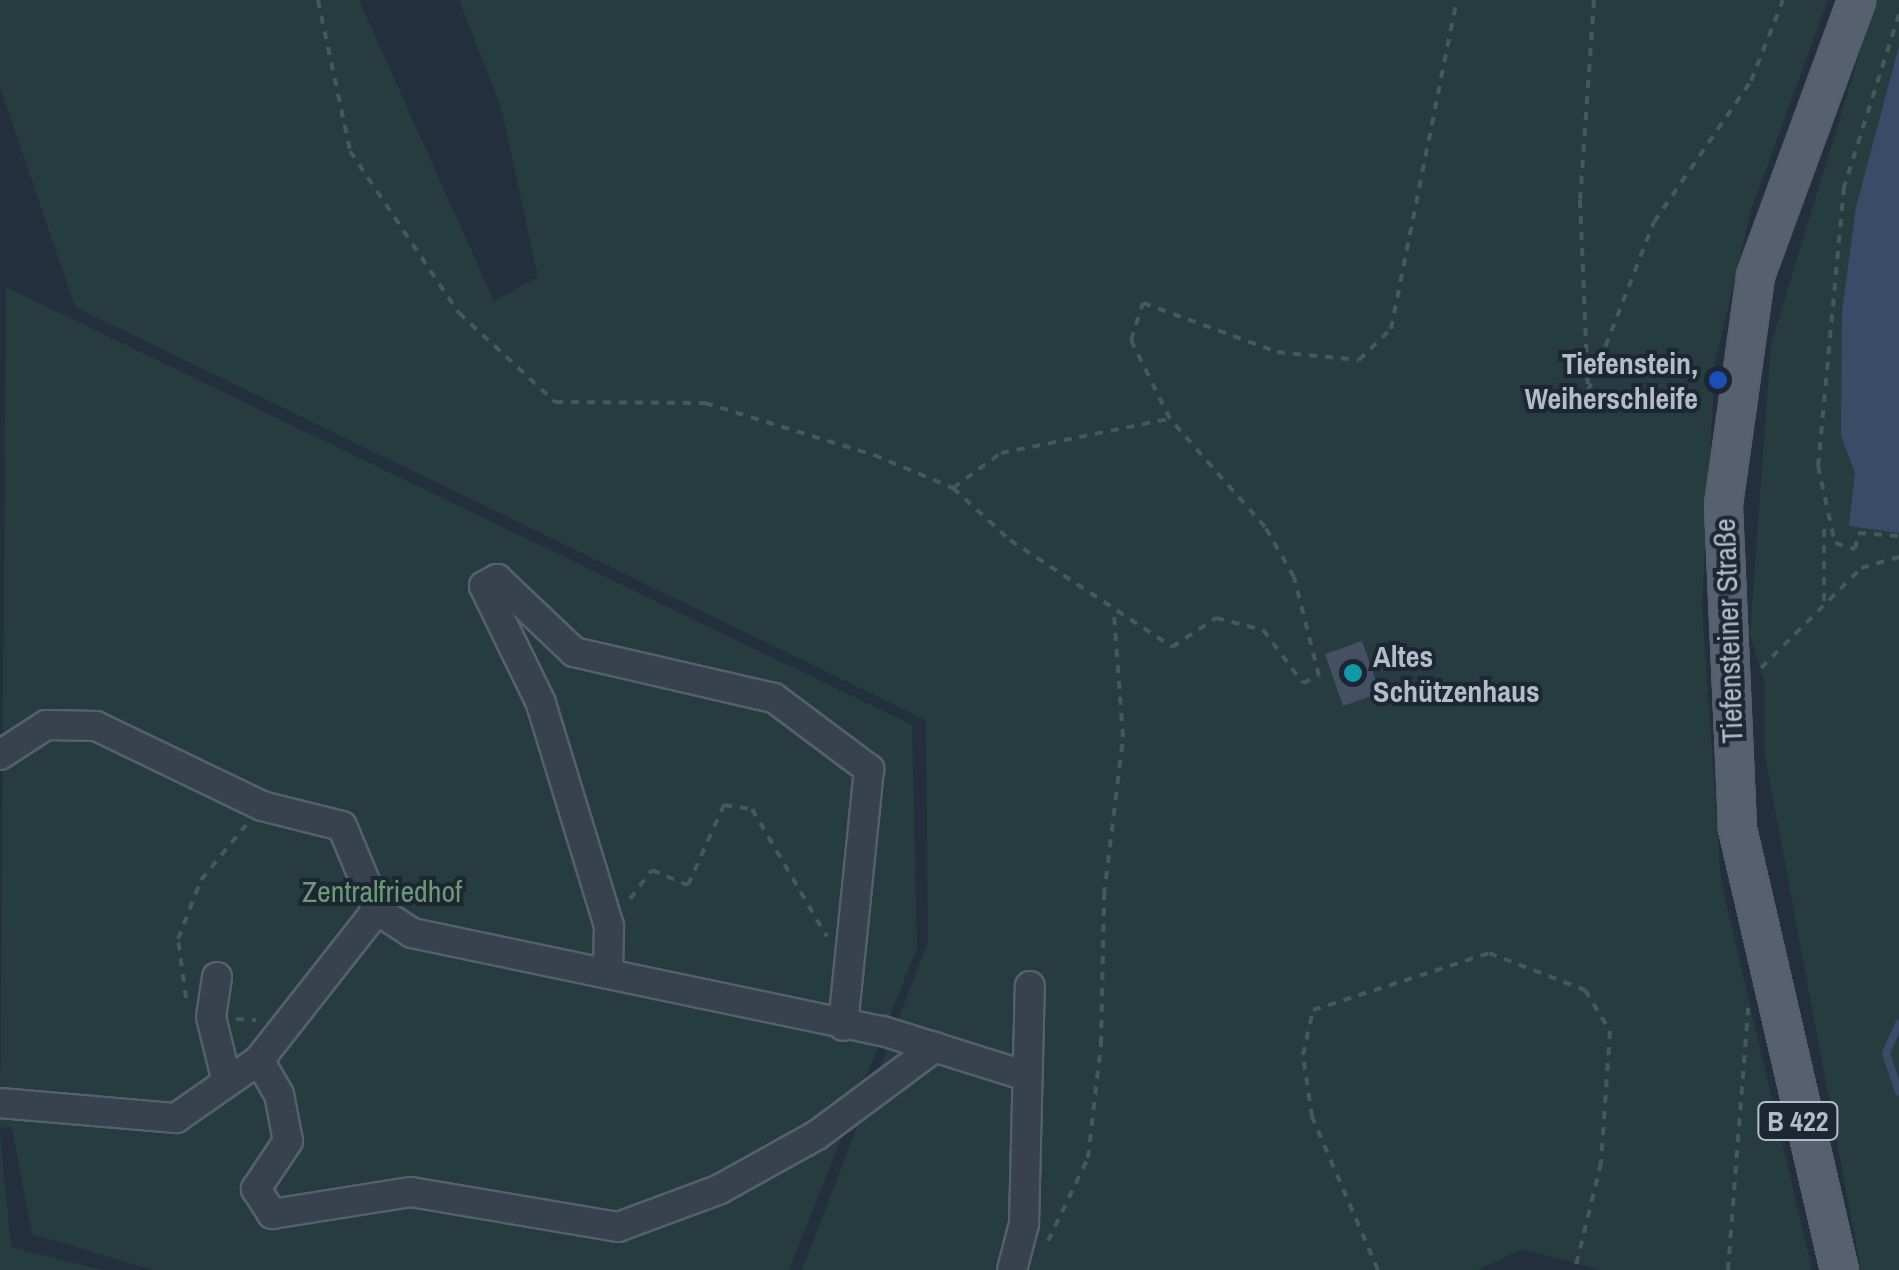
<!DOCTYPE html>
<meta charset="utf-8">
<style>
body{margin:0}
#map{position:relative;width:1899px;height:1270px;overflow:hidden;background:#242f3e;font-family:"Archivo Narrow",sans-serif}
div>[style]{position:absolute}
.green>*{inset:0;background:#263c3f}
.water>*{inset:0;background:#394c67}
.stream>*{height:8px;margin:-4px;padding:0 4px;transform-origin:4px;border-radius:4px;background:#394c67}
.building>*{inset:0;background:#455162}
.path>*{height:4px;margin-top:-2px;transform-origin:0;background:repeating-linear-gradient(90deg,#44595c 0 8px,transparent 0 16px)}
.roads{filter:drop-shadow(2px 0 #565f6c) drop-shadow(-2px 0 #565f6c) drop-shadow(0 2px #565f6c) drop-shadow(0 -2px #565f6c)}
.minor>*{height:28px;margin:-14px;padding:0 14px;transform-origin:14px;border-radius:14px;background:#38414e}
.major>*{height:35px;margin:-17.5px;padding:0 17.5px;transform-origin:17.5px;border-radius:17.5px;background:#56606e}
.dots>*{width:28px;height:28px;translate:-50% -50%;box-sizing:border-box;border:5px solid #1d2633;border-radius:50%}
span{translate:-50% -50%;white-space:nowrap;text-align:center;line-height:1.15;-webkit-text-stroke:8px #1d2633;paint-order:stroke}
.shield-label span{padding:2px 8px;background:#1d2633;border:2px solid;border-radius:8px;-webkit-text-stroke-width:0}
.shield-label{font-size:28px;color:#b4bcc9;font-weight:700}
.poi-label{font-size:30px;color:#b4bcc9;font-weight:700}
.right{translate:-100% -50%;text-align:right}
.left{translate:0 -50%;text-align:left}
.street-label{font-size:30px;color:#b4bcc9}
.park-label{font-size:30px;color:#6b9a76}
</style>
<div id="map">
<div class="green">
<i style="clip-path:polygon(0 0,359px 0,494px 301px,538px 277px,501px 107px,459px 0,1828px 0,1751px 210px,1715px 363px,1702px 606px,1721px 881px,1812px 1270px,1600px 1270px,1522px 1249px,1477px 1270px,802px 1270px,928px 942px,926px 720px,75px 307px,0 87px)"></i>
<i style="clip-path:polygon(1876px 0,1899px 0,1899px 1270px,1861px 1270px,1765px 756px,1765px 682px,1750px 636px,1771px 344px)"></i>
<i style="clip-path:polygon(6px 287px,912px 725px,917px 948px,789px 1270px,153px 1270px,32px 1234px,12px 1128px,0 1127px)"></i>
<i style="clip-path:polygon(0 1133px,11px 1247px,103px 1270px,0 1270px)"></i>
</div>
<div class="water">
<i style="clip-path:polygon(1899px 46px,1899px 533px,1849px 526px,1855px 473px,1841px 436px,1842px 311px,1856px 207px)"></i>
</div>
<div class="stream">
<i style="left:1899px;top:1024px;width:32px;rotate:114deg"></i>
<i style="left:1886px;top:1053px;width:41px;rotate:71.6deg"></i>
</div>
<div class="building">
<i style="clip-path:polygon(1362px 641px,1380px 693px,1343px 706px,1325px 654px)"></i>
</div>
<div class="path">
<i style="left:318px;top:0;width:154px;rotate:78deg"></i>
<i style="left:350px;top:151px;width:195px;rotate:56.1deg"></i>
<i style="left:459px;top:313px;width:131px;rotate:42.8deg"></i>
<i style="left:555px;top:402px;width:150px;rotate:0.4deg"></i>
<i style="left:705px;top:403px;width:177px;rotate:17.1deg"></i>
<i style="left:874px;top:455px;width:86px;rotate:22.7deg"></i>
<i style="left:953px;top:488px;width:77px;rotate:42.4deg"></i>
<i style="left:1010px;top:540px;width:194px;rotate:33.4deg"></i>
<i style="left:1172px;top:647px;width:53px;rotate:-33.4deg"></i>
<i style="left:1216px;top:618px;width:49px;rotate:14.3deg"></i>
<i style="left:1263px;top:630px;width:66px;rotate:53deg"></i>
<i style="left:1303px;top:683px;width:17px;rotate:-24deg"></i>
<i style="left:1319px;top:676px;width:102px;rotate:-104.2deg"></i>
<i style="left:1294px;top:577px;width:58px;rotate:-120.1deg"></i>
<i style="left:1265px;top:527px;width:144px;rotate:-131.3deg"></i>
<i style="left:1170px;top:419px;width:88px;rotate:-116.3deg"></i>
<i style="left:1131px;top:340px;width:39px;rotate:-72deg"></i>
<i style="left:1143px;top:303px;width:143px;rotate:20.1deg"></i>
<i style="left:1277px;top:352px;width:82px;rotate:5.6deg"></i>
<i style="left:1359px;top:360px;width:45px;rotate:-44.1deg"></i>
<i style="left:1391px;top:329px;width:336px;rotate:-78.7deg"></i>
<i style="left:1594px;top:0;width:200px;rotate:94deg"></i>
<i style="left:1580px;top:200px;width:191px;rotate:87.6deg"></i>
<i style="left:1588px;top:391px;width:181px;rotate:-68.7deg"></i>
<i style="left:1654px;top:222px;width:171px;rotate:-55.5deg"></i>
<i style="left:1751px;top:81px;width:87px;rotate:-68.4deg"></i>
<i style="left:1899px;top:14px;width:182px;rotate:107.6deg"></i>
<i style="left:1844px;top:187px;width:280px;rotate:95.3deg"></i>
<i style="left:1818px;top:466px;width:79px;rotate:77.6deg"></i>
<i style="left:1835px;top:543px;width:21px;rotate:17deg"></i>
<i style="left:1855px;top:549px;width:16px;rotate:-79deg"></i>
<i style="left:1858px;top:533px;width:41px;rotate:4.2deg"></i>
<i style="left:953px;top:488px;width:59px;rotate:-36.1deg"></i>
<i style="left:1001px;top:453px;width:170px;rotate:-11.5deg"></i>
<i style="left:1824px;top:529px;width:75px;rotate:90deg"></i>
<i style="left:1761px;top:668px;width:141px;rotate:-45deg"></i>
<i style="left:1861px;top:568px;width:40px;rotate:-16deg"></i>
<i style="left:630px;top:899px;width:36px;rotate:-53deg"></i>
<i style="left:652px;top:870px;width:39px;rotate:23deg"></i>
<i style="left:688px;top:885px;width:88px;rotate:-65.8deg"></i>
<i style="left:724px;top:805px;width:28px;rotate:8deg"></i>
<i style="left:752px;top:809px;width:148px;rotate:59.6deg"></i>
<i style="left:186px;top:998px;width:60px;rotate:-97.7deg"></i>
<i style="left:178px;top:939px;width:63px;rotate:-68.7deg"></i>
<i style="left:201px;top:880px;width:71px;rotate:-50.7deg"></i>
<i style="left:236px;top:1019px;width:20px;rotate:3deg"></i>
<i style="left:1048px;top:1241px;width:92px;rotate:-64.3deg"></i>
<i style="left:1088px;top:1158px;width:115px;rotate:-83.5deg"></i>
<i style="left:1101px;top:1044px;width:149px;rotate:-88.8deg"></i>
<i style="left:1104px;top:895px;width:159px;rotate:-83.1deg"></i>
<i style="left:1123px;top:737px;width:123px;rotate:-94.2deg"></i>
<i style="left:1378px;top:1270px;width:167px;rotate:-113.3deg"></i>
<i style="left:1312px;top:1117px;width:63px;rotate:-98.3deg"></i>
<i style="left:1303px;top:1055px;width:46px;rotate:-77.5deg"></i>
<i style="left:1313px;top:1010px;width:185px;rotate:-17.9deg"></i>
<i style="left:1489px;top:953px;width:103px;rotate:21.1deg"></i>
<i style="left:1585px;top:990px;width:48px;rotate:58.6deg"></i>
<i style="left:1610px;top:1031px;width:132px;rotate:93.9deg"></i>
<i style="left:1601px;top:1163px;width:110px;rotate:103.7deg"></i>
<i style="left:1728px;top:1270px;width:263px;rotate:-85.6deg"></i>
</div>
<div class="roads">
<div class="minor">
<i style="left:0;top:755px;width:55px;rotate:-33.1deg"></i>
<i style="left:46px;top:725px;width:50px;rotate:1.1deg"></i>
<i style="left:96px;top:726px;width:184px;rotate:25.7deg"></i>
<i style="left:262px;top:806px;width:82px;rotate:14deg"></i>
<i style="left:342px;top:826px;width:91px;rotate:67.4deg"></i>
<i style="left:377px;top:910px;width:42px;rotate:33.3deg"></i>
<i style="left:412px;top:933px;width:481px;rotate:11.8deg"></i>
<i style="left:883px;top:1031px;width:151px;rotate:17.4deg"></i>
<i style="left:608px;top:972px;width:46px;rotate:-88.8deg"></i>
<i style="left:609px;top:926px;width:233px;rotate:-107deg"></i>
<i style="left:541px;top:703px;width:130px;rotate:-116deg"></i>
<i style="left:484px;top:586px;width:15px;rotate:-28deg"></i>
<i style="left:497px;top:579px;width:106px;rotate:43.5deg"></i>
<i style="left:574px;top:652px;width:205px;rotate:13deg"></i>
<i style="left:774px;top:698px;width:119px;rotate:36.8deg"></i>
<i style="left:869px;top:769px;width:258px;rotate:95.8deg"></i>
<i style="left:217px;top:977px;width:40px;rotate:98.5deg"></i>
<i style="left:211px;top:1017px;width:67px;rotate:76.2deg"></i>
<i style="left:259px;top:1060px;width:39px;rotate:60deg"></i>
<i style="left:279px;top:1094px;width:48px;rotate:79.2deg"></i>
<i style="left:288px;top:1141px;width:58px;rotate:123.7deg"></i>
<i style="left:256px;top:1189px;width:30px;rotate:57deg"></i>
<i style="left:272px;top:1214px;width:141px;rotate:-9deg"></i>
<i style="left:411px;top:1192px;width:210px;rotate:9.6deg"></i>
<i style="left:618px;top:1227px;width:109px;rotate:-20.4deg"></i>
<i style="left:720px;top:1189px;width:111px;rotate:-29.1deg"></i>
<i style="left:817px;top:1135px;width:147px;rotate:-36.7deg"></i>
<i style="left:0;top:1103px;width:177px;rotate:4.9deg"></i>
<i style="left:176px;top:1118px;width:101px;rotate:-34.9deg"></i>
<i style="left:259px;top:1060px;width:191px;rotate:-51.8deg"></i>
<i style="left:1012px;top:1270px;width:48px;rotate:-75.4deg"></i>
<i style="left:1024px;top:1224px;width:238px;rotate:-88.6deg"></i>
</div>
<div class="major">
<i style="left:1839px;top:1270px;width:455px;rotate:-103deg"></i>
<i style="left:1737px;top:827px;width:323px;rotate:-92.5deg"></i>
<i style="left:1723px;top:504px;width:231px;rotate:-82deg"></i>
<i style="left:1755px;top:275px;width:293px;rotate:-69.8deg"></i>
</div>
</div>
<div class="dots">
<i style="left:1718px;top:380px;background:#1a4fb4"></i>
<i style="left:1353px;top:673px;background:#0f9aa8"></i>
</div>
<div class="shield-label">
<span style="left:1798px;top:1121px">B 422</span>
</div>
<div class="poi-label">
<span class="right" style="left:1698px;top:380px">Tiefenstein,<br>Weiherschleife</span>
<span class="left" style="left:1373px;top:673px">Altes<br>Schützenhaus</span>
</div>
<div class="street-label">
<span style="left:1728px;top:631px;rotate:-92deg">Tiefensteiner Straße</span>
</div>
<div class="park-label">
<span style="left:382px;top:891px">Zentralfriedhof</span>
</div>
</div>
